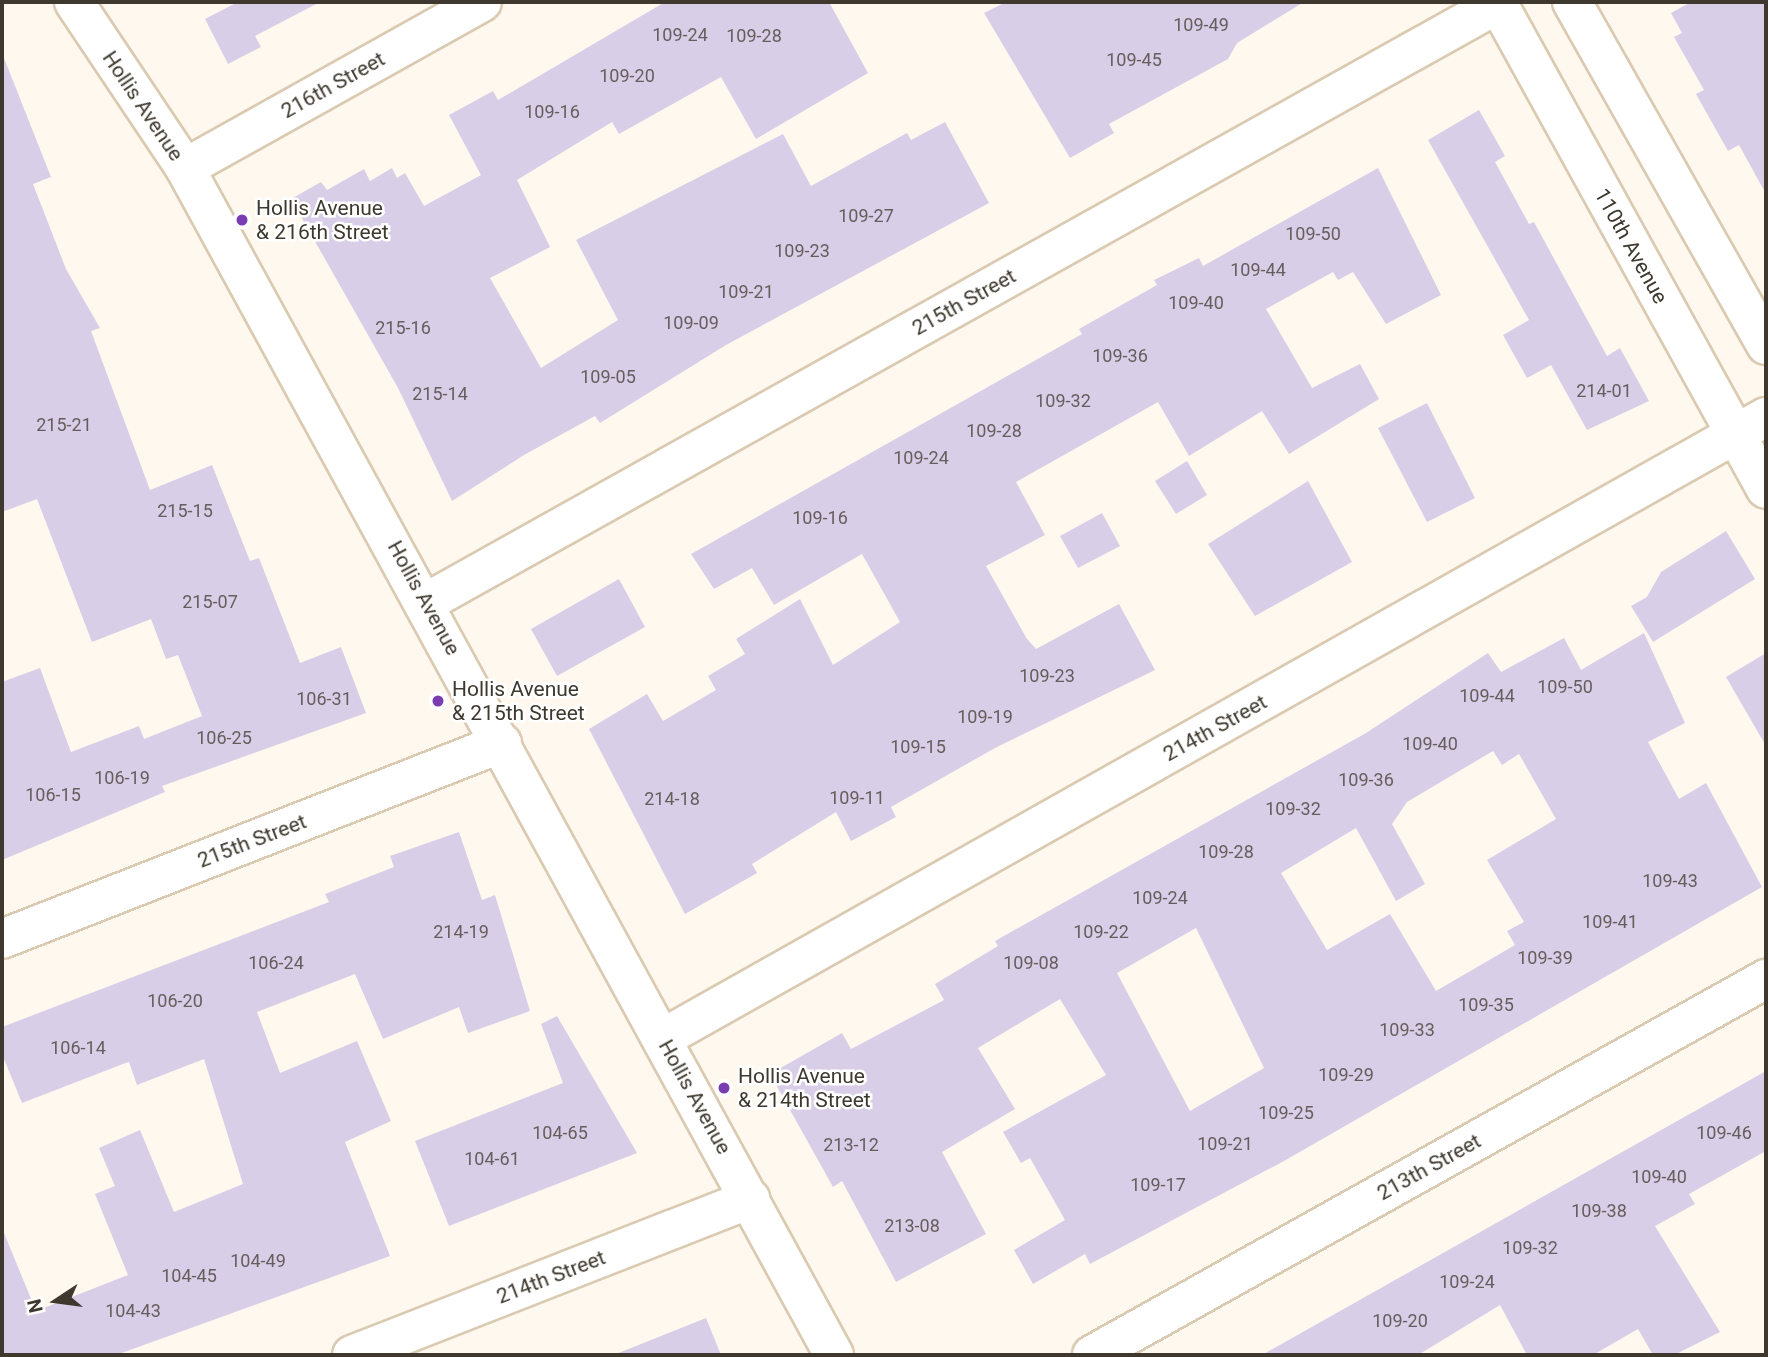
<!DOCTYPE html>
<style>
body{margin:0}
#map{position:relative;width:1768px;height:1357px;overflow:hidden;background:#fff8ee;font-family:Roboto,sans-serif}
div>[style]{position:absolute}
.building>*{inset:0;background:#d9cee8}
.roads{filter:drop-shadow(2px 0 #dacab1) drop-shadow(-2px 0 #dacab1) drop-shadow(0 2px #dacab1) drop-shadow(0 -2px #dacab1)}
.street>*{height:38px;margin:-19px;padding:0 19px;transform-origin:19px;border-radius:19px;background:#fff}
.dots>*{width:19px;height:19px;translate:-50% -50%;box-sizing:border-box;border:4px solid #fff;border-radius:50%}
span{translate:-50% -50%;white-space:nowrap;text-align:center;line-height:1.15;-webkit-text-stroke:5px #fff;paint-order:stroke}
.number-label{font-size:18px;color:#655e5c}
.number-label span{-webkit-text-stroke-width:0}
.street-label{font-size:21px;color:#3e382e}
.poi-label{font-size:21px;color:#3e382e}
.left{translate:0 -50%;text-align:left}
.frame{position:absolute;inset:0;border:4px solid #3e382e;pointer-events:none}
.north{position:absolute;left:21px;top:1266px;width:70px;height:70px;-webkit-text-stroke:5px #fff;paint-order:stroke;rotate:257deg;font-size:19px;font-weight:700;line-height:28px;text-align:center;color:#3e382e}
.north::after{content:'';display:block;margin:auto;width:24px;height:32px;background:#3e382e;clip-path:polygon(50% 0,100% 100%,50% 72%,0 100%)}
</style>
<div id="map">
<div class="building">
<i style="clip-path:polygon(238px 2px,320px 2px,255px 36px,261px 47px,228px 64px,205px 19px)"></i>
<i style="clip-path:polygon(665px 2px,829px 2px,868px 73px,756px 139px,721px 77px,619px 134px,612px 122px,517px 180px,550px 247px,490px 278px,541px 368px,618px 320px,576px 240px,783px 134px,811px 186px,907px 133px,911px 140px,945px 122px,989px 203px,726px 345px,600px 423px,595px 416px,524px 455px,452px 501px,398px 388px,291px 199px,321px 182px,327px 190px,364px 169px,370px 181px,392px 168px,397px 178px,405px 173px,424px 206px,481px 175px,449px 115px,493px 91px,498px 100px)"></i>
<i style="clip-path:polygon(1006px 2px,1304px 2px,1237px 43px,1228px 59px,1109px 124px,1114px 133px,1070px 158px,984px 13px)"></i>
<i style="clip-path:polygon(1691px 2px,1766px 2px,1766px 194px,1739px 145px,1728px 151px,1696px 94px,1704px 90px,1674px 37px,1682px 33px,1671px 13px)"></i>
<i style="clip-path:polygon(4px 58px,51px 177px,33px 184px,66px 269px,100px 328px,91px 331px,150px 490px,212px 465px,250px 561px,259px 558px,300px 663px,341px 647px,366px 713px,162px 786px,165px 792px,2px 860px,2px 682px,40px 668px,71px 752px,139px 726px,144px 739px,202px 716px,178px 655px,166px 659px,151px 619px,92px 642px,37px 499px,2px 512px)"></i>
<i style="clip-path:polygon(1479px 110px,1505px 156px,1495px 162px,1529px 224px,1534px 222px,1607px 356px,1620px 348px,1649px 401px,1587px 430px,1551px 365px,1527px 378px,1503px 335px,1529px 320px,1428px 140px)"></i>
<i style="clip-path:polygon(1378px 168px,1441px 295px,1386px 324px,1353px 272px,1338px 280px,1333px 272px,1266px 309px,1312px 388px,1360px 364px,1379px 399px,1289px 454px,1262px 411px,1189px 456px,1158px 402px,1016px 482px,1045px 535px,986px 566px,1027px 639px,1036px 649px,1119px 604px,1155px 670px,995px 748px,891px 807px,896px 817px,851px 841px,836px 812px,752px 864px,757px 873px,685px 914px,589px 729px,647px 694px,663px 721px,716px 690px,708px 676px,745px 654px,736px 639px,800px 599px,833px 665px,900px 622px,862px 554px,774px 605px,752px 568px,714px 589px,691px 554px,1082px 334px,1079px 329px,1157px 285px,1154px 280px,1199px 258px,1203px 266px)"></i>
<i style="clip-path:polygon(1427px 403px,1475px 498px,1427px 522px,1378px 428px)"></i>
<i style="clip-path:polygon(1187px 461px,1207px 495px,1176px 514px,1155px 481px)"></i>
<i style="clip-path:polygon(1308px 481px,1352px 562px,1255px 616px,1208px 544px)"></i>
<i style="clip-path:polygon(1102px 513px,1120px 546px,1078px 568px,1060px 536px)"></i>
<i style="clip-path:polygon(1726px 531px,1755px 579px,1653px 642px,1631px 606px,1647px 597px,1661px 572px)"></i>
<i style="clip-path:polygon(619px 579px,645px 627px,557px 676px,531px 629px)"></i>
<i style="clip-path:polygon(evenodd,1644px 633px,1685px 723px,1648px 742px,1679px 799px,1706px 783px,1762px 887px,1284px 1161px,1090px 1264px,1085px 1254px,1033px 1284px,1014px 1250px,1065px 1220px,1030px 1158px,1021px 1163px,1003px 1132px,1106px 1075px,1060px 999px,978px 1048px,1015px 1109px,942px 1152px,986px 1234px,896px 1282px,842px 1181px,833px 1187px,770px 1074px,842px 1033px,851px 1049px,944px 1000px,935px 984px,998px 946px,995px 941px,1366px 733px,1488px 653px,1501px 672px,1564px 638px,1581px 670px,1644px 633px,1493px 751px,1502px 765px,1519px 754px,1556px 819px,1487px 860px,1524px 922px,1507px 931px,1515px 945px,1436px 991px,1390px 914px,1327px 950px,1281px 873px,1356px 828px,1396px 901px,1425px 884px,1392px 824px,1407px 802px,1493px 751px,1644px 633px,1196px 928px,1264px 1068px,1190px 1111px,1117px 973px,1196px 928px)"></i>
<i style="clip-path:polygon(1766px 653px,1766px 746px,1726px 677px)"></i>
<i style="clip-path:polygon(459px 832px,482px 900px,495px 895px,530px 1011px,468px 1033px,459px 1007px,383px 1039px,355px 974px,257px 1012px,280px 1073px,357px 1041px,391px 1121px,345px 1142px,390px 1256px,116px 1355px,2px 1355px,2px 1228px,36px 1311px,128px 1275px,95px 1194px,115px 1186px,99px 1148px,140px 1130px,174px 1212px,243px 1184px,204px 1059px,137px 1085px,129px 1062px,123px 1064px,22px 1103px,2px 1054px,2px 1027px,329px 902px,325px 894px,394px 867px,390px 856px)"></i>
<i style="clip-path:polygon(557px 1016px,637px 1153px,449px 1226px,415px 1141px,563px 1083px,541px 1024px)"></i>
<i style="clip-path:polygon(1766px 1071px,1766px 1151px,1689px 1194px,1695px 1204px,1655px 1226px,1720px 1332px,1674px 1355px,1653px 1355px,1638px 1329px,1593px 1355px,1527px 1355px,1500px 1305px,1418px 1355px,1262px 1355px)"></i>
<i style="clip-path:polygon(706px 1318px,721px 1355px,617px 1355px,616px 1354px)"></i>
</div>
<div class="roads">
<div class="street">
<i style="left:74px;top:2px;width:200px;rotate:56.2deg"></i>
<i style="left:185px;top:168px;width:1353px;rotate:61.33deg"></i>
<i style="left:1497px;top:2px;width:556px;rotate:61.09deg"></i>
<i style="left:1572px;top:2px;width:394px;rotate:60.5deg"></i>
<i style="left:185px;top:168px;width:340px;rotate:-29.2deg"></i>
<i style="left:427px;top:602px;width:1230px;rotate:-29.19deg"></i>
<i style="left:2px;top:939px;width:537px;rotate:-21.41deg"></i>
<i style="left:663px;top:1038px;width:1266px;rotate:-29.38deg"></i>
<i style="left:352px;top:1355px;width:428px;rotate:-21.4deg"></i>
<i style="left:1092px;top:1355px;width:772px;rotate:-29.16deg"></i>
</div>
</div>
<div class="dots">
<i style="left:242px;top:220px;background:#7a3cb1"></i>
<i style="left:438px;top:701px;background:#7a3cb1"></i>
<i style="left:724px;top:1088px;background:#7a3cb1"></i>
</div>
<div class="number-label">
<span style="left:1201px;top:25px">109-49</span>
<span style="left:680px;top:35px">109-24</span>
<span style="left:754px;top:36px">109-28</span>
<span style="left:1134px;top:60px">109-45</span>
<span style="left:627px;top:76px">109-20</span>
<span style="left:552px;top:112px">109-16</span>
<span style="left:866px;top:216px">109-27</span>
<span style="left:1313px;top:234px">109-50</span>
<span style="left:802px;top:251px">109-23</span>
<span style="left:1258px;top:270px">109-44</span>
<span style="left:746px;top:292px">109-21</span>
<span style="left:1196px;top:303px">109-40</span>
<span style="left:691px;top:323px">109-09</span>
<span style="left:403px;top:328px">215-16</span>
<span style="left:1120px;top:356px">109-36</span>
<span style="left:608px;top:377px">109-05</span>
<span style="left:1604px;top:391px">214-01</span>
<span style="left:440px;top:394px">215-14</span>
<span style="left:1063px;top:401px">109-32</span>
<span style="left:64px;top:425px">215-21</span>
<span style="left:994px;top:431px">109-28</span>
<span style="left:921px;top:458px">109-24</span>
<span style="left:185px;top:511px">215-15</span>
<span style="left:820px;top:518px">109-16</span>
<span style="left:210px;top:602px">215-07</span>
<span style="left:1047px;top:676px">109-23</span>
<span style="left:1565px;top:687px">109-50</span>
<span style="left:1487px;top:696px">109-44</span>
<span style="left:324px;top:699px">106-31</span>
<span style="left:985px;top:717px">109-19</span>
<span style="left:224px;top:738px">106-25</span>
<span style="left:1430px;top:744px">109-40</span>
<span style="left:918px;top:747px">109-15</span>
<span style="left:122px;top:778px">106-19</span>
<span style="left:1366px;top:780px">109-36</span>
<span style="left:53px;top:795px">106-15</span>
<span style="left:857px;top:798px">109-11</span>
<span style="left:672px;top:799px">214-18</span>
<span style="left:1293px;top:809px">109-32</span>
<span style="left:1226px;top:852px">109-28</span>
<span style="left:1670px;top:881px">109-43</span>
<span style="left:1160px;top:898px">109-24</span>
<span style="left:1610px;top:922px">109-41</span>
<span style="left:461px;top:932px">214-19</span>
<span style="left:1101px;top:932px">109-22</span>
<span style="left:1545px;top:958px">109-39</span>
<span style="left:276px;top:963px">106-24</span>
<span style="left:1031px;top:963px">109-08</span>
<span style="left:175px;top:1001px">106-20</span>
<span style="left:1486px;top:1005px">109-35</span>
<span style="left:1407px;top:1030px">109-33</span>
<span style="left:78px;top:1048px">106-14</span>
<span style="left:1346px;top:1075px">109-29</span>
<span style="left:1286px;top:1113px">109-25</span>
<span style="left:560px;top:1133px">104-65</span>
<span style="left:1724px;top:1133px">109-46</span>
<span style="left:1225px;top:1144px">109-21</span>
<span style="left:851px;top:1145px">213-12</span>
<span style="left:492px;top:1159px">104-61</span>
<span style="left:1659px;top:1177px">109-40</span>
<span style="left:1158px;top:1185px">109-17</span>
<span style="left:1599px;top:1211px">109-38</span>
<span style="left:912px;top:1226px">213-08</span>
<span style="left:1530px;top:1248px">109-32</span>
<span style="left:258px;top:1261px">104-49</span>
<span style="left:189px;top:1276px">104-45</span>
<span style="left:1467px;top:1282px">109-24</span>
<span style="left:133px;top:1311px">104-43</span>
<span style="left:1400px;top:1321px">109-20</span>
</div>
<div class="street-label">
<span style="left:333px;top:85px;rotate:-29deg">216th Street</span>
<span style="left:143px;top:106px;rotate:56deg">Hollis Avenue</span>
<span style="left:1631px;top:246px;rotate:61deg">110th Avenue</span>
<span style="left:964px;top:302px;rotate:-29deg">215th Street</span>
<span style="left:424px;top:598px;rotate:61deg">Hollis Avenue</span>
<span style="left:1215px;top:728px;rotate:-29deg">214th Street</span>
<span style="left:252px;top:841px;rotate:-21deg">215th Street</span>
<span style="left:695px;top:1097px;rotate:61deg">Hollis Avenue</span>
<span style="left:1429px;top:1167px;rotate:-29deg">213th Street</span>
<span style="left:551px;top:1277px;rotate:-21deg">214th Street</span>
</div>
<div class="poi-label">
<span class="left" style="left:256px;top:220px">Hollis Avenue<br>&amp; 216th Street</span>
<span class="left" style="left:452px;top:701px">Hollis Avenue<br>&amp; 215th Street</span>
<span class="left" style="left:738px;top:1088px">Hollis Avenue<br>&amp; 214th Street</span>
</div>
<div class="frame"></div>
<div class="north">N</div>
</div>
